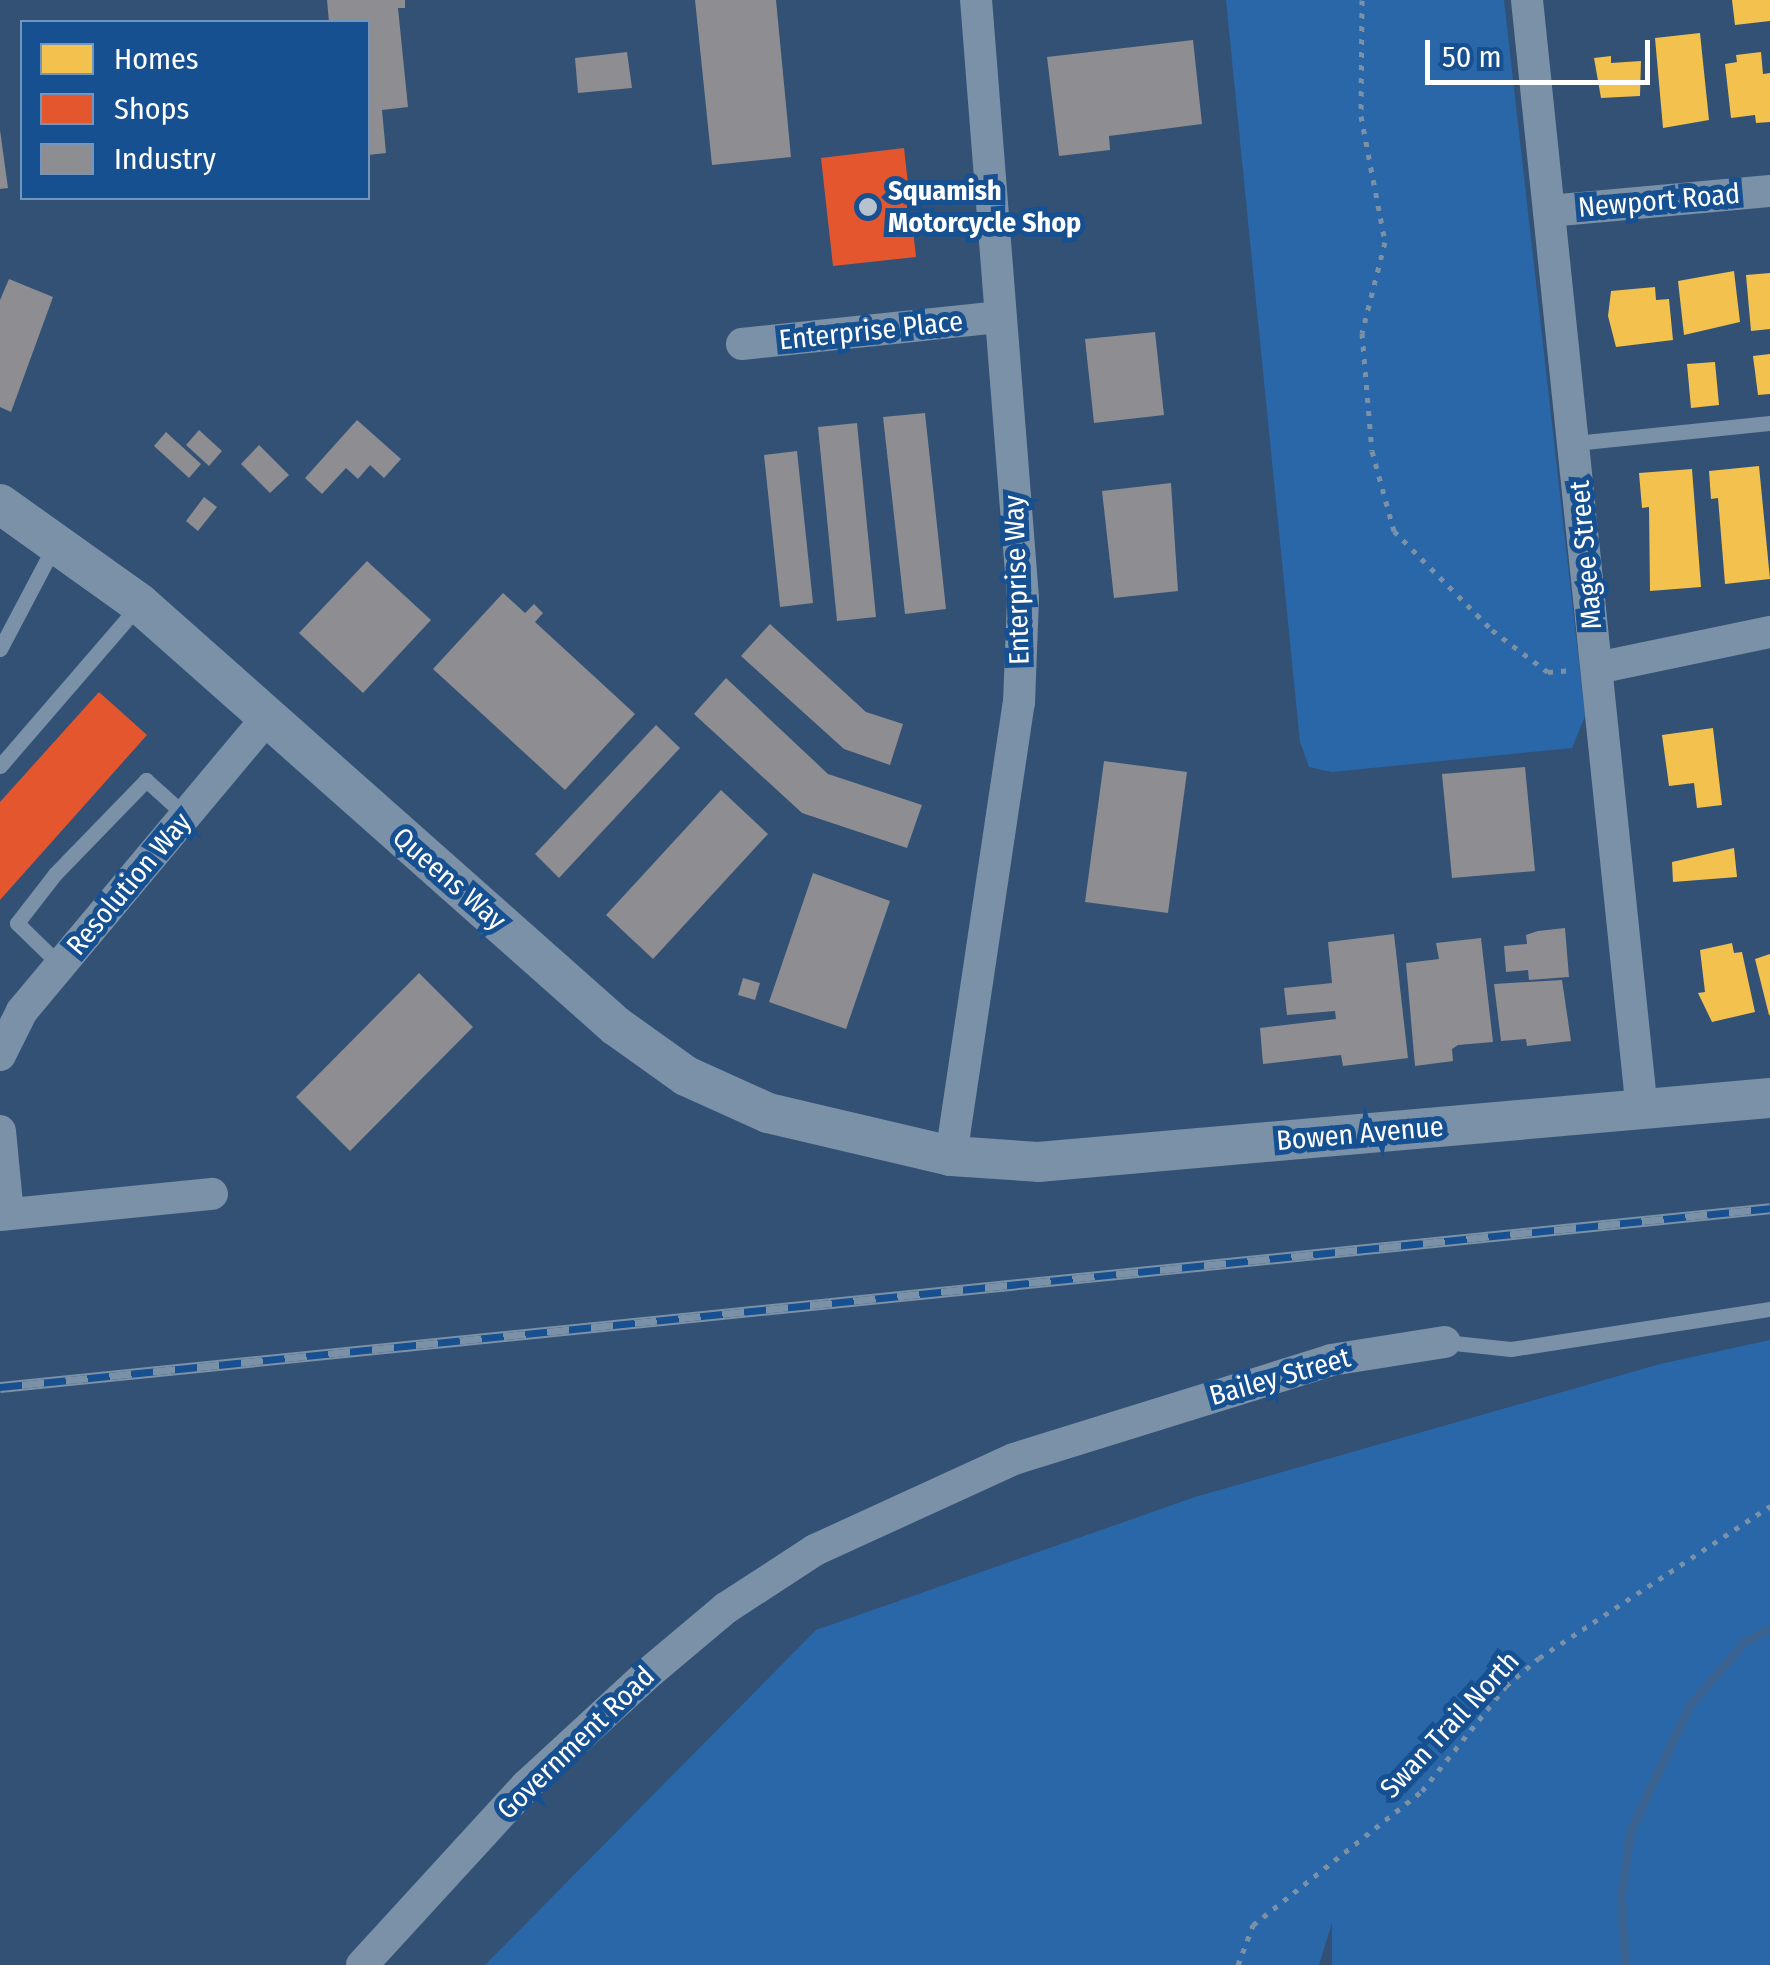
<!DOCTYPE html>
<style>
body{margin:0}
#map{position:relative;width:1770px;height:1965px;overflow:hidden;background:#325175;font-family:"Fira Sans Condensed",sans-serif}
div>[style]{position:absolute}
.green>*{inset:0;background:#2a67a8}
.homes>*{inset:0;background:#f2c14e}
.shops>*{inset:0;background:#e4572e}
.industry>*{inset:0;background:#8d8d92}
.stream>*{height:9px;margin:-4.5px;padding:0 4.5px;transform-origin:4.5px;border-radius:4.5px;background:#3a6391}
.path>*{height:5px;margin-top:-2.5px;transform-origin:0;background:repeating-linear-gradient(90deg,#7a91a8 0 5px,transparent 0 13px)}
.service>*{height:15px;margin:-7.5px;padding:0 7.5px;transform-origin:7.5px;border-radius:7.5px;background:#7a91a8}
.minor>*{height:32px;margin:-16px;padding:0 16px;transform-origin:16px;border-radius:16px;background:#7a91a8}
.tertiary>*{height:40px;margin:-20px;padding:0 20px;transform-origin:20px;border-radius:20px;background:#7a91a8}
.rail>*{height:11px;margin-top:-5.5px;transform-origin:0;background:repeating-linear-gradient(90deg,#165091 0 22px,#7b91a7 0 44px);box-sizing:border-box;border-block:2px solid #7b91a7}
.dots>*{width:28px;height:28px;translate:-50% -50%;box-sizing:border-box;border:5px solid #165091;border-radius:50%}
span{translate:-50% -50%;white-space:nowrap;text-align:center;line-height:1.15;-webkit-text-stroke:10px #165091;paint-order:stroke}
.poi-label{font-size:28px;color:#fff;font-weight:700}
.left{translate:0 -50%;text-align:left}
.street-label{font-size:28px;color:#fff}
.legend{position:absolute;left:20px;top:20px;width:350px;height:180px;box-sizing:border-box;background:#165091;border:2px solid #7396bd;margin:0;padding:12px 18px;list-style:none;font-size:30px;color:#fff}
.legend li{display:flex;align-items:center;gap:20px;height:50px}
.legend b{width:50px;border:2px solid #7396bd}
.scale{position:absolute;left:1425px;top:40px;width:225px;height:45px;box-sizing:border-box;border:5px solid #fff;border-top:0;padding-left:12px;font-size:30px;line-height:35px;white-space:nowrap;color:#fff;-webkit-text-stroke:8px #165091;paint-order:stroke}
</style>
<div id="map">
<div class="green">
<i style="clip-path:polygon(1226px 0,1504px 0,1585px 716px,1572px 748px,1332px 772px,1309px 767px,1300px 742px)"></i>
<i style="clip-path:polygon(1770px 1340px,1770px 1965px,1332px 1965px,1332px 1923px,1319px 1965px,485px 1965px,816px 1630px,1195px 1497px,1660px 1364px)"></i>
</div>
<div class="homes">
<i style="clip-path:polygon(1732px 0,1770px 0,1770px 21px,1735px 25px)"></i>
<i style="clip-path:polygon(1700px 33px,1709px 120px,1663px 128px,1655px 38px)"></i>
<i style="clip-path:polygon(1761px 52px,1763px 74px,1770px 73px,1770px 122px,1756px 123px,1755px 115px,1731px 118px,1725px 64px,1737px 62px,1736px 55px)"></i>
<i style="clip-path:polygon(1611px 56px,1611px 63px,1641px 61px,1640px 96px,1601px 98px,1594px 58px)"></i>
<i style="clip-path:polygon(1734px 271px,1740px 322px,1684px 335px,1678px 281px)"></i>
<i style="clip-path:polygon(1770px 273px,1770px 329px,1751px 331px,1746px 275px)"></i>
<i style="clip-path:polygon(1655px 287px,1656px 300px,1669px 299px,1673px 340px,1616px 347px,1608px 316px,1611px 291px)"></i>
<i style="clip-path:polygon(1770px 354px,1770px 394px,1758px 395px,1753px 356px)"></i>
<i style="clip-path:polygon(1715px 362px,1719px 405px,1691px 408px,1687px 364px)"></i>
<i style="clip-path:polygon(1759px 466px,1770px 579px,1725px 584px,1718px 498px,1711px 499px,1709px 471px)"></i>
<i style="clip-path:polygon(1692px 469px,1701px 587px,1650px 591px,1649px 507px,1642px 508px,1639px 473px)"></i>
<i style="clip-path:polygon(1713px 728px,1722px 805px,1697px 808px,1694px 783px,1669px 786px,1662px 735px)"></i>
<i style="clip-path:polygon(1734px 848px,1737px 877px,1673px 882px,1672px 862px)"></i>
<i style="clip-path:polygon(1732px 943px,1734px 953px,1742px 952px,1755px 1012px,1712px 1022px,1698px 993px,1705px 992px,1700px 950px)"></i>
<i style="clip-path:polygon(1770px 954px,1770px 1015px,1769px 1015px,1755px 959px)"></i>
</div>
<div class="shops">
<i style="clip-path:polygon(904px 148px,916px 257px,833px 266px,821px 158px)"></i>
<i style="clip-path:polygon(99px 692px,147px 735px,0 900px,0 802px)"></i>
</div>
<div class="industry">
<i style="clip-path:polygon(327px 0,405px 0,405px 8px,398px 8px,408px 107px,382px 110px,386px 153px,368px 155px,368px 22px,329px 22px)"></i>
<i style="clip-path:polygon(695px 0,776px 0,791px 157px,712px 165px)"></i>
<i style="clip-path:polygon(1193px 40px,1202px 124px,1109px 136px,1110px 150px,1059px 156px,1047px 57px)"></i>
<i style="clip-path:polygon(627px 52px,632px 88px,578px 93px,575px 58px)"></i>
<i style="clip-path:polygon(0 130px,8px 188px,0 189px)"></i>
<i style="clip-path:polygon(9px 279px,53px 297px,11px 412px,0 407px,0 300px)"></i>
<i style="clip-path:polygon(1155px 332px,1164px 415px,1094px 423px,1085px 339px)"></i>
<i style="clip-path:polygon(925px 413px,946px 609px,905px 614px,883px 417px)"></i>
<i style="clip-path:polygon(357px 420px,401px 459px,384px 478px,370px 465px,358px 479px,346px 468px,322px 494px,305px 478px)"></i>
<i style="clip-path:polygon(857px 423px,876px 617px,837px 621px,818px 427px)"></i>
<i style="clip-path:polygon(199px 430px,222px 451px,209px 466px,186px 445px)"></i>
<i style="clip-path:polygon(166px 432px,201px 464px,189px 478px,154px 446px)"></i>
<i style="clip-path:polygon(259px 445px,289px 475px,270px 493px,241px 464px)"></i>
<i style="clip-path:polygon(797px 451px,813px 603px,780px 607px,764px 455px)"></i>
<i style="clip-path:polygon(1171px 483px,1178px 591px,1114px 598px,1102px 491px)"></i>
<i style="clip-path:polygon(204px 497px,217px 507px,198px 531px,186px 521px)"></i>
<i style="clip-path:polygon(367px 561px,431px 620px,363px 693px,299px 633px)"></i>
<i style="clip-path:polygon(503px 593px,525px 613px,534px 604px,543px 613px,535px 622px,635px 714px,565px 790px,433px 669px)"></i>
<i style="clip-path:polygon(770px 624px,866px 712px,903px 724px,890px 765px,844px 749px,741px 656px)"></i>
<i style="clip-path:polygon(726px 678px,828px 774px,922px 805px,907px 848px,802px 813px,694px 714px)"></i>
<i style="clip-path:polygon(656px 725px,680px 748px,559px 878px,535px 854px)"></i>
<i style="clip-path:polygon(1104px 761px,1187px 772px,1168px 913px,1085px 902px)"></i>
<i style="clip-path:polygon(1525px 767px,1535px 871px,1452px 878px,1442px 774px)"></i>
<i style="clip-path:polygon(721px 790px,768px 834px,653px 959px,606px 915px)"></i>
<i style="clip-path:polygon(813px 873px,890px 901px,846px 1029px,769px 1002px)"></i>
<i style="clip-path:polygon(1565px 928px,1569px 977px,1529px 980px,1528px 970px,1506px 972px,1504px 946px,1527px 944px,1526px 935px,1538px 931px)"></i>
<i style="clip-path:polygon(1394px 934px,1408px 1058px,1343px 1066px,1341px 1055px,1263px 1064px,1260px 1028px,1336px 1019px,1335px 1011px,1287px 1015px,1284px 988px,1332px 983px,1328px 942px)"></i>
<i style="clip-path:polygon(1481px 938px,1493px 1042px,1458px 1045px,1452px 1049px,1453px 1061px,1415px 1066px,1406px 963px,1439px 959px,1436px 943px)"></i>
<i style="clip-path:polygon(419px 973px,473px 1027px,350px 1151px,296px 1097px)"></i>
<i style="clip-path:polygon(743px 978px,760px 983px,755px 1000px,738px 995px)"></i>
<i style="clip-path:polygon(1562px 980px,1571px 1041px,1527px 1046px,1526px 1039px,1501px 1041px,1494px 984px)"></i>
</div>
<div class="stream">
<i style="left:1625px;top:1965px;width:68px;rotate:-93.4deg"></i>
<i style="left:1621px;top:1897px;width:67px;rotate:-82.2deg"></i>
<i style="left:1630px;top:1831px;width:138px;rotate:-64.7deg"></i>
<i style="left:1689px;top:1706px;width:84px;rotate:-49.3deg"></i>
<i style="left:1744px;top:1642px;width:30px;rotate:-28deg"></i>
</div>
<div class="path">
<i style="left:1362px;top:0;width:116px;rotate:90.5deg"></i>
<i style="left:1361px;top:116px;width:128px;rotate:79.2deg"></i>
<i style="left:1385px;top:242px;width:94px;rotate:104.2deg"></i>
<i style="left:1362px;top:333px;width:118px;rotate:85.2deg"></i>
<i style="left:1372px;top:451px;width:83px;rotate:74.6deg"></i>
<i style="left:1394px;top:531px;width:139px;rotate:45.3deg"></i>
<i style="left:1492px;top:630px;width:70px;rotate:36.9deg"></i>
<i style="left:1548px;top:672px;width:21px;rotate:-5deg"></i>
<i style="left:1238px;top:1965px;width:43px;rotate:-69.4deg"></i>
<i style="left:1253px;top:1925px;width:216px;rotate:-38.4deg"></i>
<i style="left:1422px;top:1791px;width:134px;rotate:-51.3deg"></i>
<i style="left:1506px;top:1686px;width:43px;rotate:-40.3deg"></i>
<i style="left:1539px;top:1658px;width:277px;rotate:-33.3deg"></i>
</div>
<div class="service">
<i style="left:1575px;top:443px;width:196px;rotate:-5.9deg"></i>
<i style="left:0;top:649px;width:120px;rotate:-62.2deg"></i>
<i style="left:0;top:766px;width:211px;rotate:-49.2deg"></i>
<i style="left:60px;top:965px;width:60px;rotate:-135.7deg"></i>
<i style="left:17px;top:923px;width:62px;rotate:-52.2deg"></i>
<i style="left:55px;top:874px;width:131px;rotate:-45.9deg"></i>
<i style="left:146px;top:780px;width:54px;rotate:42deg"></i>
<i style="left:1445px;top:1342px;width:66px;rotate:6.1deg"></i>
<i style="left:1511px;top:1349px;width:262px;rotate:-8.8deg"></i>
</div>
<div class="minor">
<i style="left:1527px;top:0;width:1116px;rotate:84.09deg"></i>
<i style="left:1549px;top:211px;width:222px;rotate:-5.2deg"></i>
<i style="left:742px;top:344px;width:260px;rotate:-6deg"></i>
<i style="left:1597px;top:668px;width:177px;rotate:-11.8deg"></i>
<i style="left:0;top:1055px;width:49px;rotate:-63.4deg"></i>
<i style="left:22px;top:1011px;width:382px;rotate:-50.1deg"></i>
<i style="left:0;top:1131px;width:83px;rotate:84.5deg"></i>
<i style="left:951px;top:1156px;width:458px;rotate:-81.5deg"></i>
<i style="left:1019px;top:703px;width:105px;rotate:-87.8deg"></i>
<i style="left:1023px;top:598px;width:600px;rotate:-94.49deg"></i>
<i style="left:0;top:1215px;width:213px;rotate:-5.7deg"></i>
<i style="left:362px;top:1965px;width:243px;rotate:-47.5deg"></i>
<i style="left:526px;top:1786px;width:162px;rotate:-42.7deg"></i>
<i style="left:645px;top:1676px;width:106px;rotate:-40deg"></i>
<i style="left:726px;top:1608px;width:106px;rotate:-33.1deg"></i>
<i style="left:815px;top:1550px;width:219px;rotate:-24.6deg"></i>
<i style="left:1014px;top:1459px;width:332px;rotate:-17.3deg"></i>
<i style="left:1331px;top:1360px;width:115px;rotate:-9deg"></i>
</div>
<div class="tertiary">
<i style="left:0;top:504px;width:172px;rotate:35.5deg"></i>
<i style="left:140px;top:604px;width:636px;rotate:41.56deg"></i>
<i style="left:616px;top:1026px;width:86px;rotate:35.5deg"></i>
<i style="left:686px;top:1076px;width:90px;rotate:24.3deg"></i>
<i style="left:768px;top:1113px;width:188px;rotate:13.2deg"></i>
<i style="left:951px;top:1156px;width:87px;rotate:3.9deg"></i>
<i style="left:1038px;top:1162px;width:735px;rotate:-5deg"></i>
</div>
<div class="rail">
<i style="left:0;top:1387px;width:1779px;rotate:-5.77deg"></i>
</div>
<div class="dots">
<i style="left:868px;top:207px;background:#b7c2cf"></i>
</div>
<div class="poi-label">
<span class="left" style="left:888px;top:207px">Squamish<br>Motorcycle Shop</span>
</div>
<div class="street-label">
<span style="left:1659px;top:201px;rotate:-5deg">Newport Road</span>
<span style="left:871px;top:331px;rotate:-6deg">Enterprise Place</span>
<span style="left:1586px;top:555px;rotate:-95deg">Magee Street</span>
<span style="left:1017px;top:580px;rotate:-92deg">Enterprise Way</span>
<span style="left:449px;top:879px;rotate:41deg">Queens Way</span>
<span style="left:129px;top:884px;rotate:-50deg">Resolution Way</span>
<span style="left:1360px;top:1134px;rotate:-5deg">Bowen Avenue</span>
<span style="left:1280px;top:1377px;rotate:-16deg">Bailey Street</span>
<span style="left:1450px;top:1725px;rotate:-47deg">Swan Trail North</span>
<span style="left:576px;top:1743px;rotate:-44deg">Government Road</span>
</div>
<ul class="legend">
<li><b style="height:28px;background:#f2c14e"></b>Homes</li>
<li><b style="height:28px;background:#e4572e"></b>Shops</li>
<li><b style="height:28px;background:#8d8d92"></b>Industry</li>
</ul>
<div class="scale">50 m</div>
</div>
